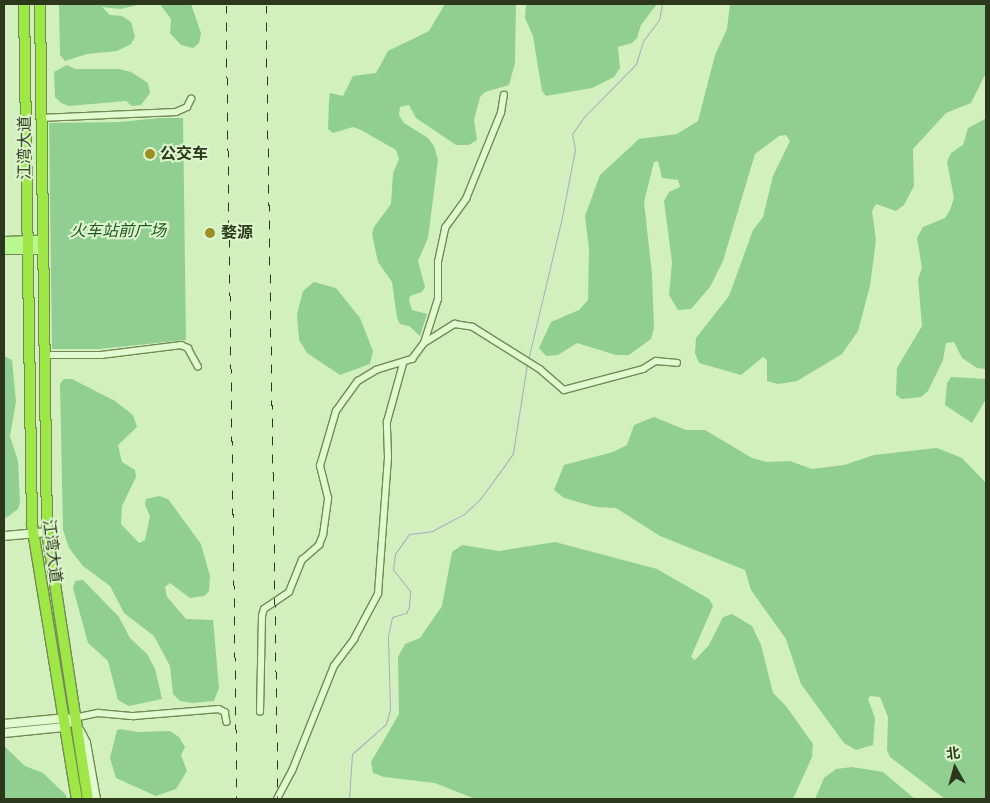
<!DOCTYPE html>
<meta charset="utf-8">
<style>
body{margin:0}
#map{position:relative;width:990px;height:803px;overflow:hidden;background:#d1f0bd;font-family:"Roboto Serif","Noto Sans SC",serif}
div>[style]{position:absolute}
.green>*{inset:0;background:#90cf91}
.stream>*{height:1px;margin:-0.5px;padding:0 0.5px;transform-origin:0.5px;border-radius:0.5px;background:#a1aec1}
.roads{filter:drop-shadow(1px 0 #738955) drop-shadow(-1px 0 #738955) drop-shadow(0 1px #738955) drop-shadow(0 -1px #738955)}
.street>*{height:5.5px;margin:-2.75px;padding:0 2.75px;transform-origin:2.75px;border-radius:2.75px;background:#e1fbd0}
.secondary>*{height:8px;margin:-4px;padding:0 4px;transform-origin:4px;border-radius:4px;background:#e1fbd0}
.primary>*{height:9px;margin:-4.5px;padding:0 4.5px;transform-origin:4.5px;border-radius:4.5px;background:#bbf791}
.highway>*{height:10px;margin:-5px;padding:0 5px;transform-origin:5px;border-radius:5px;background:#9ee746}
.rail>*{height:1px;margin-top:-0.5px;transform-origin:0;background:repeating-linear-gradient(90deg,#2c371b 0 9px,transparent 0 18px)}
.dots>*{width:14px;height:14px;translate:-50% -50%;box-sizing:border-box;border:2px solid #ddf7cd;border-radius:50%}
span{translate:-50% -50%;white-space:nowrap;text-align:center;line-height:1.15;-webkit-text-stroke:4px #ddf7cd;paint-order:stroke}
.street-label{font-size:16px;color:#2c371b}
.poi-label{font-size:16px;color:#2c371b;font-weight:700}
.left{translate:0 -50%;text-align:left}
.park-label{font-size:16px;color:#205528;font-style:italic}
.frame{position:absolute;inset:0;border:5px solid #2c371b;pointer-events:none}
.north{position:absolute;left:930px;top:743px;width:50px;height:50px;-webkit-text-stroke:4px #ddf7cd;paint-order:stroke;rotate:353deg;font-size:14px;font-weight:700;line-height:20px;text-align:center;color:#2c371b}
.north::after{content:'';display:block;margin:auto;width:18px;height:22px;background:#2c371b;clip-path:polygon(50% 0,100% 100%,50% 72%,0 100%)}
</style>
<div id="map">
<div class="green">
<i style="clip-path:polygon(59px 4px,141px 4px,121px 9px,102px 7px,110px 15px,122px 16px,131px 22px,135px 37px,131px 44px,117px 51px,87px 54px,65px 61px,60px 55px)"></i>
<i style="clip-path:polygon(160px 4px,191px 4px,201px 33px,199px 43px,193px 48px,181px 45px,170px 33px,171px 19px)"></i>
<i style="clip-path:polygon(445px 4px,516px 4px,515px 63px,509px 85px,485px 92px,480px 97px,474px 120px,477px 140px,469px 145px,456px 145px,416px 118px,409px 105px,400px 107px,399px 115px,404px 123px,428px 138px,434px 146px,438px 160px,428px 238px,418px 261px,425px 287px,422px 292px,410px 296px,409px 300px,412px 310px,427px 314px,420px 336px,409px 326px,400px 324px,397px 318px,392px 282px,378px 262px,372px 234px,374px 227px,391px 204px,393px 173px,399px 159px,396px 150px,361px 130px,353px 127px,333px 133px,328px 129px,329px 100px,330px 93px,343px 96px,353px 76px,376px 73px,388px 51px,429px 31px)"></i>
<i style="clip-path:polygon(526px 4px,657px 4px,641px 25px,637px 38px,632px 43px,618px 47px,620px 68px,614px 77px,592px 88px,546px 96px,542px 91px,533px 36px,525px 18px)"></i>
<i style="clip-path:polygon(730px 4px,986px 4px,986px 73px,971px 103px,946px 113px,913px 149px,914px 186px,904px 205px,896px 211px,876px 204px,872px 211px,876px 240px,870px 286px,858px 331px,842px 354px,797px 381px,778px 384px,767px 381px,767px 360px,763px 357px,741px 375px,699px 363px,695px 353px,696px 338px,729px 296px,753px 230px,763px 217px,773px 176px,790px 141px,786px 135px,779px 136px,755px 154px,723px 261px,710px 287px,691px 309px,678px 310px,669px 295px,672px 262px,664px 201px,669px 192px,680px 187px,678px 180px,662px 178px,658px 161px,654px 162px,644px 202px,652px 274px,654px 328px,651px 339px,629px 355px,616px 355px,577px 343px,558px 355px,546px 356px,539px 348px,551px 322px,579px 310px,588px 300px,589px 249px,585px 216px,600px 175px,639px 139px,677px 134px,698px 121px,715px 55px,727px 29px)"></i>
<i style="clip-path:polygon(67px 65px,75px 69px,119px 69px,131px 72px,148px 83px,150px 93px,141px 105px,132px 106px,126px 101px,69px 106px,61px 103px,55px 97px,54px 72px)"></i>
<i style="clip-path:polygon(986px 112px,986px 369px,977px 368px,962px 358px,954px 342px,946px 343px,943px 360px,928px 391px,921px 397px,902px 399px,896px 395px,897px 368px,922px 326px,918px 279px,922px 268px,917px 238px,923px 227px,945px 218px,950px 210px,954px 198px,947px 162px,951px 153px,963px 145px,968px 128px,985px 119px)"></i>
<i style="clip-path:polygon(160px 118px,183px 118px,186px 340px,99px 349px,52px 349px,49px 123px,120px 122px)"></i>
<i style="clip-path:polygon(314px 282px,336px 288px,360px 318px,373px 351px,370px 364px,340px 375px,307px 353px,299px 340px,297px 314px,303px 291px)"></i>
<i style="clip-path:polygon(4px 356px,12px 360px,16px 402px,10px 436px,18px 461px,20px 502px,18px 509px,6px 518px,4px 517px)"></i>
<i style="clip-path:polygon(951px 377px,986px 379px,986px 399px,972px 423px,945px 405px,947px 383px)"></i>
<i style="clip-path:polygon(64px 379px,72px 379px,115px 401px,133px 415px,137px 427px,118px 445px,122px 462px,135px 470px,136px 477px,122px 506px,121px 524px,139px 543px,145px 540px,150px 516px,145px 505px,146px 499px,159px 496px,168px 499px,201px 544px,210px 576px,209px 591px,204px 596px,190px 598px,170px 583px,165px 587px,167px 597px,186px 619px,213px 620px,219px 688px,214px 701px,192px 703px,180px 701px,173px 694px,170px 666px,154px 636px,124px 613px,110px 586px,83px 566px,69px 548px,63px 530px,60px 384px)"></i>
<i style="clip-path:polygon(654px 417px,686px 430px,705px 430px,752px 458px,767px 462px,790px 461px,812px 469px,844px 465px,874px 455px,937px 448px,962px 458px,986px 483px,986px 799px,945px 799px,890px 757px,887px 750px,888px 717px,880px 697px,870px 696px,868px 699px,875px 718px,873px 745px,856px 750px,844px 743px,801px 684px,786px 639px,751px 590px,745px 570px,660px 536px,616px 508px,596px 507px,564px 498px,554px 490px,564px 465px,613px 452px,627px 445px,634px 425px)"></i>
<i style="clip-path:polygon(555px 542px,657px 569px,709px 599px,713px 606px,691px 657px,695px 660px,709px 645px,723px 617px,732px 614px,752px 626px,761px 645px,773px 693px,786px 706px,813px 744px,812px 757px,793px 799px,475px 799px,435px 783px,384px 777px,373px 773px,371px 762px,399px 714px,398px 657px,405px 644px,420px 638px,442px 606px,452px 552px,462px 545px,499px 551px)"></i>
<i style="clip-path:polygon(83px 580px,119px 617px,130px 638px,147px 654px,155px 669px,162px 699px,129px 706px,118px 700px,108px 661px,88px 643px,73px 588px,75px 581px)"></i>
<i style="clip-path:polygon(120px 729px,138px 732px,170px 731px,179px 737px,185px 747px,181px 755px,187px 771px,176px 789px,156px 796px,116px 778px,110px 758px,117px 730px)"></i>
<i style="clip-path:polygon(4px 746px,25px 766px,43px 773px,66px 795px,67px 799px,4px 799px)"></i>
<i style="clip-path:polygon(852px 767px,883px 772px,915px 799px,815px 799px,824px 778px,836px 769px)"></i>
</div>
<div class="stream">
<i style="left:528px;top:360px;width:142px;rotate:-76.6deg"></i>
<i style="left:561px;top:222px;width:74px;rotate:-79.1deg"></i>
<i style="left:575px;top:149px;width:15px;rotate:-101deg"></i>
<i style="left:572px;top:134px;width:21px;rotate:-55deg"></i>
<i style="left:584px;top:117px;width:74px;rotate:-45.5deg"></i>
<i style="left:636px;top:64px;width:24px;rotate:-73deg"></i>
<i style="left:643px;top:41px;width:26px;rotate:-53deg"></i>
<i style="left:659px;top:20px;width:16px;rotate:-79deg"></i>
<i style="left:349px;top:799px;width:45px;rotate:-86.2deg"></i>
<i style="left:352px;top:754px;width:45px;rotate:-41.4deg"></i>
<i style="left:386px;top:724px;width:16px;rotate:-75deg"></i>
<i style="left:390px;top:709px;width:73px;rotate:-91.6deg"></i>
<i style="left:388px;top:636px;width:19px;rotate:-78deg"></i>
<i style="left:392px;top:617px;width:15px;rotate:-16deg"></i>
<i style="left:406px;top:613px;width:7px;rotate:-63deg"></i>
<i style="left:409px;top:607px;width:16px;rotate:-86deg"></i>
<i style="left:410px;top:591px;width:28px;rotate:-128deg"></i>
<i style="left:393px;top:569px;width:15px;rotate:-82deg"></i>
<i style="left:395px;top:554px;width:24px;rotate:-55deg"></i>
<i style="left:409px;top:534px;width:23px;rotate:-7deg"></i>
<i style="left:432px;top:531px;width:36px;rotate:-28deg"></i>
<i style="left:464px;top:514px;width:22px;rotate:-43deg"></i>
<i style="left:480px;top:499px;width:42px;rotate:-53.7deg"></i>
<i style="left:505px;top:465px;width:14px;rotate:-56deg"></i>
<i style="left:513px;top:453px;width:90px;rotate:-81.1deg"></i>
</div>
<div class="roads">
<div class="street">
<i style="left:40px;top:118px;width:136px;rotate:-2.5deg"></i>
<i style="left:176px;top:112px;width:12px;rotate:-24deg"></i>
<i style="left:187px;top:107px;width:9px;rotate:-63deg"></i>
<i style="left:424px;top:343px;width:46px;rotate:-72.3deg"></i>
<i style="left:438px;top:299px;width:37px;rotate:-90deg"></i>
<i style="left:438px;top:262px;width:35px;rotate:-78deg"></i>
<i style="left:445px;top:228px;width:36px;rotate:-54deg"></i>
<i style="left:466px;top:199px;width:93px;rotate:-67.9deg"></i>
<i style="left:501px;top:113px;width:18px;rotate:-81deg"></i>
<i style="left:44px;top:355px;width:57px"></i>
<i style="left:101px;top:355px;width:81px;rotate:-7.1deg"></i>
<i style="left:181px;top:345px;width:8px;rotate:23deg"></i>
<i style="left:188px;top:348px;width:21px;rotate:61deg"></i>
<i style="left:260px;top:712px;width:96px;rotate:-88.8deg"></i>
<i style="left:262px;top:616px;width:7px;rotate:-74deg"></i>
<i style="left:264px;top:609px;width:30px;rotate:-34deg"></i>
<i style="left:289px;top:592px;width:35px;rotate:-68deg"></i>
<i style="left:302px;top:560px;width:23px;rotate:-41deg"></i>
<i style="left:319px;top:545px;width:11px;rotate:-68deg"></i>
<i style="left:323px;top:535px;width:37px;rotate:-82deg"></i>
<i style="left:328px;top:498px;width:33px;rotate:-104deg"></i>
<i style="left:320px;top:466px;width:57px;rotate:-73.8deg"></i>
<i style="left:336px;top:411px;width:37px;rotate:-54deg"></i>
<i style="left:358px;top:381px;width:21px;rotate:-31deg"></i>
<i style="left:376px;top:370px;width:38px;rotate:-17deg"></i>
<i style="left:412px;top:359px;width:20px;rotate:-53deg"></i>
<i style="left:424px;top:343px;width:36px;rotate:-32deg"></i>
<i style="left:455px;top:324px;width:18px;rotate:9deg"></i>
<i style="left:473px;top:327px;width:79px;rotate:32.1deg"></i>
<i style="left:540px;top:369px;width:32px;rotate:41deg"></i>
<i style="left:564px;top:390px;width:82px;rotate:-14.9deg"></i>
<i style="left:643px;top:369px;width:15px;rotate:-32deg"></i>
<i style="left:656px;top:361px;width:21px;rotate:5deg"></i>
<i style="left:74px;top:718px;width:25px;rotate:-12deg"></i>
<i style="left:98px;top:713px;width:36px;rotate:5deg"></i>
<i style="left:134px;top:716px;width:85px;rotate:-4.7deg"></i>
<i style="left:219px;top:709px;width:7px;rotate:27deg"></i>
<i style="left:225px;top:712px;width:10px;rotate:79deg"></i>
<i style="left:277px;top:799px;width:32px;rotate:-62deg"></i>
<i style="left:292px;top:771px;width:113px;rotate:-68.2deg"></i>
<i style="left:334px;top:666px;width:34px;rotate:-53deg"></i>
<i style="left:354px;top:639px;width:51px;rotate:-61.9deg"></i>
<i style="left:378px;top:594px;width:137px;rotate:-85.8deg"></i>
<i style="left:388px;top:457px;width:35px;rotate:-92deg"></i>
<i style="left:387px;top:422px;width:60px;rotate:-74.6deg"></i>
</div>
<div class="secondary">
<i style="left:4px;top:536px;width:43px;rotate:-5.3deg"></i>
<i style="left:4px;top:724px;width:63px;rotate:-5.4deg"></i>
<i style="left:80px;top:731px;width:13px;rotate:63deg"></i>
<i style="left:86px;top:743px;width:57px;rotate:79.9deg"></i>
<i style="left:4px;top:733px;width:60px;rotate:-5.7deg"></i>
<i style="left:64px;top:727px;width:13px;rotate:-42deg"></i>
</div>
<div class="primary">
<i style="left:4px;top:241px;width:37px;rotate:-2deg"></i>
<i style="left:4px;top:249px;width:37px"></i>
</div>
<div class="highway">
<i style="left:24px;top:4px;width:521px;rotate:89.12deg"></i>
<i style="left:32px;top:525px;width:278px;rotate:80.7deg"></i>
<i style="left:40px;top:4px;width:528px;rotate:89.24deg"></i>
<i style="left:47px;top:532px;width:270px;rotate:81.3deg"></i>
</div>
</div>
<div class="rail">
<i style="left:226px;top:4px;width:795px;rotate:89.21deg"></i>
<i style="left:266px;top:4px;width:795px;rotate:89.14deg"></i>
</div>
<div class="dots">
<i style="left:150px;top:154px;background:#9c8e21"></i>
<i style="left:210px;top:233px;background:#9c8e21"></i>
</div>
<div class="street-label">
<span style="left:25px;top:148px;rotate:-90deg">江湾大道</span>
<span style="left:52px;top:551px;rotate:83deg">江湾大道</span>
</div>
<div class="poi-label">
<span class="left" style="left:160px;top:154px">公交车</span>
<span class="left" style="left:221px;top:233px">婺源</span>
</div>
<div class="park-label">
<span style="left:118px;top:231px">火车站前广场</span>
</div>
<div class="frame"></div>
<div class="north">北</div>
</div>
